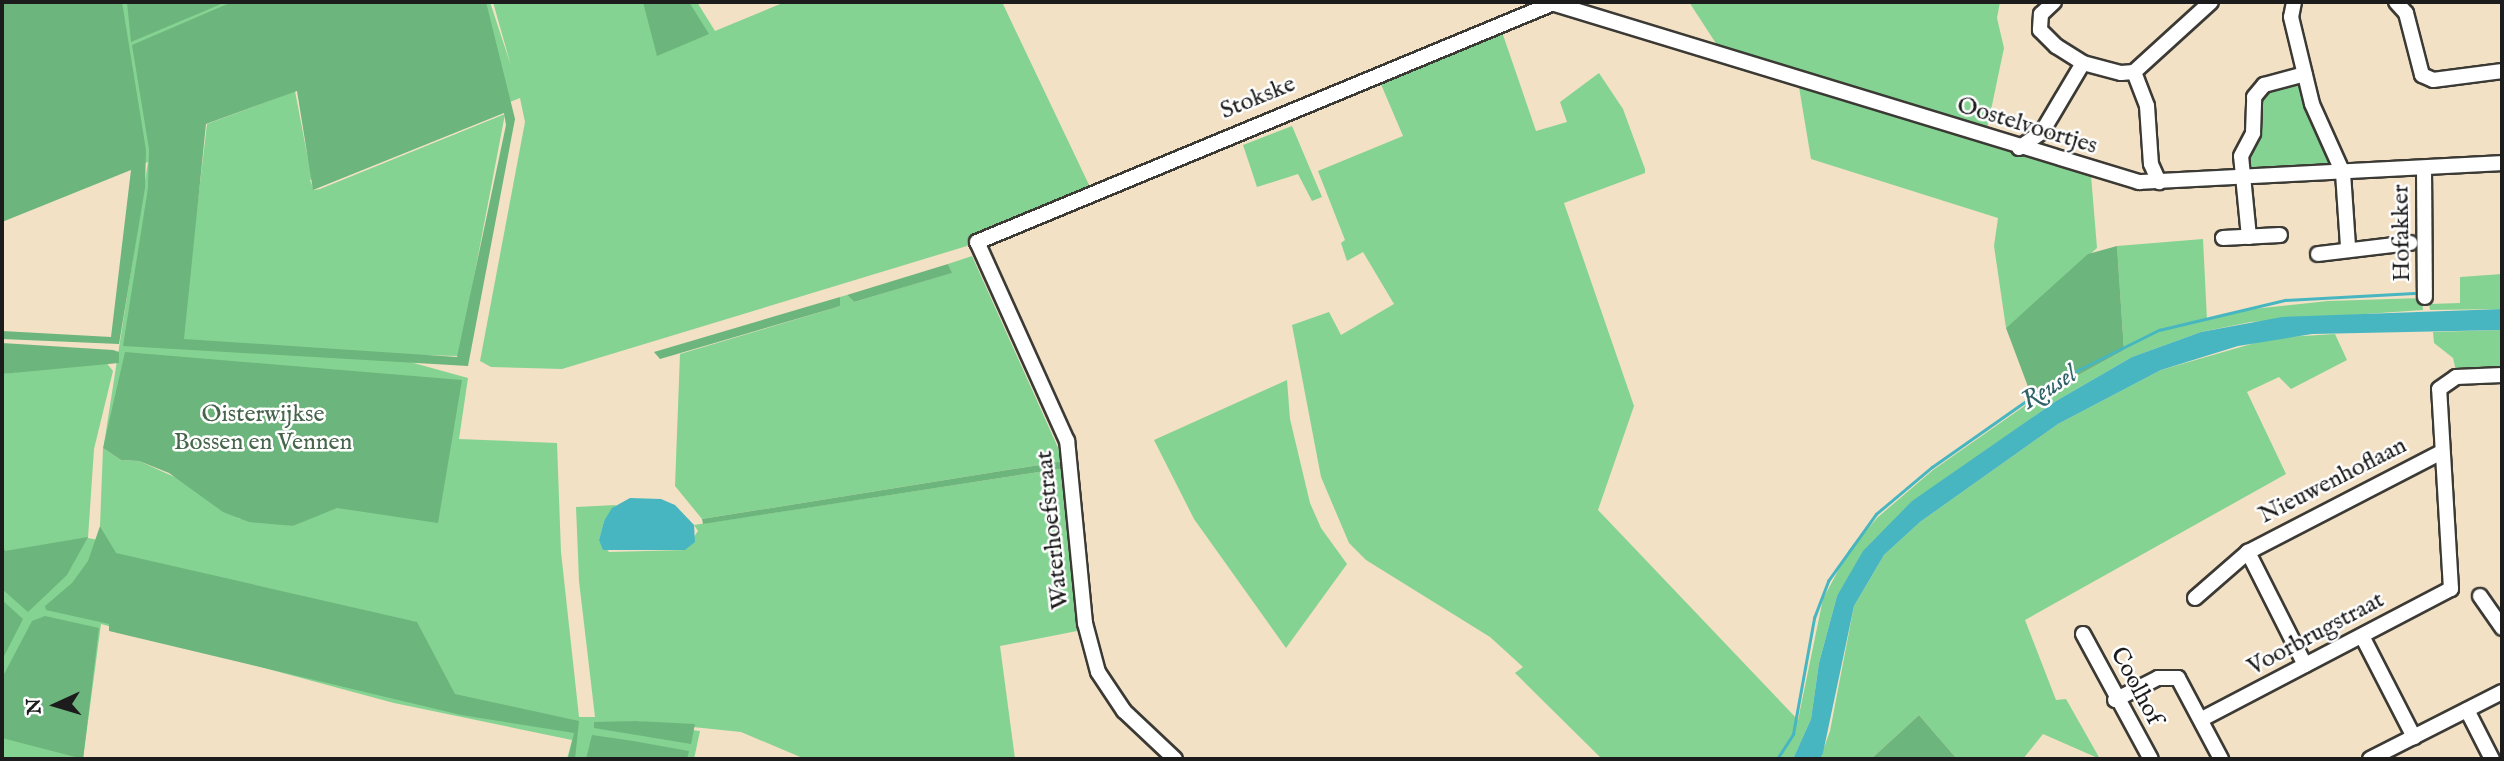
<!DOCTYPE html>
<style>
body{margin:0}
#map{position:relative;width:2504px;height:761px;overflow:hidden;background:#f2e1c5;font-family:"IM FELL English",serif}
div>[style]{position:absolute}
.green>*{inset:0;background:#85d392}
.forest>*{inset:0;background:#6cb57c}
.water>*{inset:0;background:#47b6c1}
.stream>*{height:2.5px;margin:-1.25px;padding:0 1.25px;transform-origin:1.25px;border-radius:1.25px;background:#47b6c1}
.roads{filter:drop-shadow(2px 0 #3c3a35) drop-shadow(-2px 0 #3c3a35) drop-shadow(0 2px #3c3a35) drop-shadow(0 -2px #3c3a35)}
.minor>*{height:14px;margin:-7px;padding:0 7px;transform-origin:7px;border-radius:7px;background:#fff}
span{translate:-50% -50%;white-space:nowrap;text-align:center;line-height:1.15;-webkit-text-stroke:5px #fff;paint-order:stroke}
.street-label{font-size:24px;color:#1c1c1c}
.park-label{font-size:24px;color:#46654b}
.water-label{font-size:26px;color:#2f6166;font-style:italic}
.frame{position:absolute;inset:0;border:4px solid #1c1c1c;pointer-events:none}
.north{position:absolute;left:21px;top:670px;width:70px;height:70px;-webkit-text-stroke:5px #fff;paint-order:stroke;rotate:266deg;font-size:19px;font-weight:700;line-height:28px;text-align:center;color:#1c1c1c}
.north::after{content:'';display:block;margin:auto;width:24px;height:32px;background:#1c1c1c;clip-path:polygon(50% 0,100% 100%,50% 72%,0 100%)}
</style>
<div id="map">
<div class="green">
<i style="clip-path:polygon(evenodd,2px 2px,490px 2px,511px 66px,493px 2px,697px 2px,715px 31px,785px 2px,1002px 2px,1090px 187px,988px 229px,967px 246px,562px 369px,491px 367px,480px 361px,525px 122px,520px 98px,310px 180px,314px 190px,320px 189px,505px 114px,459px 356px,381px 354px,468px 378px,459px 439px,557px 443px,561px 552px,579px 717px,595px 717px,579px 581px,576px 507px,616px 505px,604px 521px,599px 540px,609px 552px,685px 550px,698px 531px,694px 525px,1065px 468px,1077px 631px,1000px 646px,1015px 759px,805px 759px,741px 732px,635px 721px,623px 722px,700px 731px,694px 759px,567px 759px,572px 740px,394px 703px,101px 624px,83px 759px,2px 759px,2px 374px,105px 361px,113px 371px,94px 449px,88px 538px,109px 542px,100px 526px,103px 448px,121px 460px,139px 461px,179px 479px,170px 469px,104px 444px,148px 162px,2px 218px,2px 2px,303px 81px,308px 159px,295px 91px,207px 124px,191px 259px,193px 118px,303px 81px,2px 2px,332px 509px,293px 526px,237px 518px,332px 509px)"></i>
<i style="clip-path:polygon(1689px 2px,2000px 2px,1997px 18px,2004px 48px,1987px 129px,1719px 48px)"></i>
<i style="clip-path:polygon(1501px 29px,1536px 131px,1567px 122px,1560px 102px,1599px 73px,1623px 109px,1645px 169px,1645px 173px,1564px 203px,1634px 406px,1598px 510px,1798px 720px,1823px 599px,1849px 550px,1878px 517px,1933px 470px,2033px 400px,2124px 350px,2117px 246px,2203px 239px,2207px 320px,2253px 309px,2328px 301px,2422px 298px,2423px 310px,2251px 322px,2201px 332px,2132px 357px,2056px 401px,1913px 501px,1837px 596px,1819px 663px,1811px 719px,1793px 759px,1602px 759px,1515px 673px,1523px 667px,1490px 637px,1366px 560px,1349px 543px,1321px 477px,1292px 325px,1329px 312px,1341px 335px,1394px 304px,1363px 252px,1347px 261px,1341px 243px,1345px 240px,1318px 171px,1403px 136px,1380px 82px)"></i>
<i style="clip-path:polygon(2301px 79px,2337px 165px,2245px 170px,2256px 106px,2264px 89px)"></i>
<i style="clip-path:polygon(1799px 87px,2091px 175px,2097px 248px,2006px 328px,1994px 246px,1998px 218px,1811px 159px)"></i>
<i style="clip-path:polygon(1292px 126px,1322px 197px,1312px 201px,1298px 174px,1257px 187px,1243px 145px)"></i>
<i style="clip-path:polygon(972px 256px,1064px 461px,702px 519px,675px 486px,680px 354px,834px 308px,840px 306px,840px 297px,847px 295px,854px 302px,951px 273px,948px 264px)"></i>
<i style="clip-path:polygon(2502px 274px,2502px 309px,2430px 310px,2429px 304px,2460px 303px,2460px 277px)"></i>
<i style="clip-path:polygon(2502px 330px,2502px 373px,2456px 371px,2453px 358px,2434px 343px,2433px 332px)"></i>
<i style="clip-path:polygon(2335px 334px,2347px 360px,2291px 389px,2279px 377px,2247px 392px,2286px 474px,2025px 620px,2056px 700px,2066px 699px,2100px 759px,2043px 734px,2023px 759px,1957px 759px,1919px 715px,1871px 759px,1820px 759px,1830px 731px,1854px 606px,1884px 555px,1920px 522px,2058px 424px,2161px 370px,2272px 338px)"></i>
<i style="clip-path:polygon(1287px 380px,1290px 419px,1310px 503px,1321px 528px,1347px 564px,1286px 648px,1194px 519px,1154px 440px)"></i>
</div>
<div class="forest">
<i style="clip-path:polygon(2px 2px,122px 2px,146px 150px,145px 188px,119px 344px,2px 339px,2px 331px,111px 337px,131px 170px,2px 222px)"></i>
<i style="clip-path:polygon(127px 2px,226px 2px,131px 42px)"></i>
<i style="clip-path:polygon(evenodd,232px 2px,486px 2px,515px 119px,468px 366px,123px 346px,148px 188px,149px 149px,132px 45px,232px 2px,297px 91px,313px 190px,504px 113px,506px 125px,457px 357px,184px 339px,206px 124px,297px 91px)"></i>
<i style="clip-path:polygon(643px 2px,689px 2px,709px 34px,657px 56px)"></i>
<i style="clip-path:polygon(2117px 246px,2124px 350px,2033px 400px,2006px 328px,2088px 254px)"></i>
<i style="clip-path:polygon(948px 264px,952px 273px,854px 302px,847px 295px)"></i>
<i style="clip-path:polygon(840px 297px,840px 306px,834px 308px,660px 359px,654px 352px)"></i>
<i style="clip-path:polygon(2px 343px,113px 350px,119px 352px,119px 363px,2px 374px)"></i>
<i style="clip-path:polygon(125px 352px,462px 380px,438px 523px,337px 508px,293px 526px,249px 522px,223px 512px,169px 473px,139px 461px,121px 460px,103px 448px)"></i>
<i style="clip-path:polygon(1064px 461px,1065px 468px,703px 524px,702px 519px)"></i>
<i style="clip-path:polygon(100px 526px,116px 553px,417px 622px,455px 694px,579px 721px,575px 759px,568px 759px,574px 733px,461px 715px,109px 631px,109px 624px,46px 610px,45px 606px,72px 583px,88px 561px)"></i>
<i style="clip-path:polygon(88px 537px,67px 575px,28px 612px,2px 589px,2px 543px,5px 551px)"></i>
<i style="clip-path:polygon(2px 600px,23px 619px,2px 660px)"></i>
<i style="clip-path:polygon(45px 616px,99px 628px,83px 759px,2px 738px,2px 678px,32px 621px)"></i>
<i style="clip-path:polygon(1919px 715px,1957px 759px,1871px 759px)"></i>
<i style="clip-path:polygon(635px 721px,695px 724px,691px 744px,594px 728px,594px 722px)"></i>
<i style="clip-path:polygon(592px 735px,633px 741px,689px 751px,687px 759px,586px 759px)"></i>
</div>
<div class="water">
<i style="clip-path:polygon(2502px 309px,2502px 330px,2312px 334px,2238px 346px,2161px 370px,2058px 424px,1920px 522px,1884px 555px,1854px 606px,1823px 753px,1820px 759px,1793px 759px,1811px 719px,1819px 663px,1837px 596px,1863px 551px,1912px 501px,2056px 401px,2132px 357px,2201px 332px,2282px 317px)"></i>
<i style="clip-path:polygon(630px 498px,661px 499px,675px 505px,694px 525px,695px 542px,685px 550px,603px 550px,599px 540px,604px 521px,612px 508px)"></i>
</div>
<div class="stream">
<i style="left:1777px;top:759px;width:30px;rotate:-57deg"></i>
<i style="left:1793px;top:734px;width:118px;rotate:-79.7deg"></i>
<i style="left:1814px;top:618px;width:40px;rotate:-69deg"></i>
<i style="left:1828px;top:581px;width:82px;rotate:-54.4deg"></i>
<i style="left:1876px;top:514px;width:73px;rotate:-40deg"></i>
<i style="left:1932px;top:467px;width:144px;rotate:-35.1deg"></i>
<i style="left:2050px;top:384px;width:122px;rotate:-26.4deg"></i>
<i style="left:2159px;top:330px;width:130px;rotate:-13.4deg"></i>
<i style="left:2285px;top:300px;width:129px;rotate:-3.1deg"></i>
</div>
<div class="roads">
<div class="minor">
<i style="left:2054px;top:2px;width:18px;rotate:137deg"></i>
<i style="left:2041px;top:14px;width:16px;rotate:94deg"></i>
<i style="left:2040px;top:30px;width:23px;rotate:45deg"></i>
<i style="left:2056px;top:46px;width:32px;rotate:32deg"></i>
<i style="left:2294px;top:2px;width:15px;rotate:101deg"></i>
<i style="left:2291px;top:17px;width:89px;rotate:76.4deg"></i>
<i style="left:2312px;top:104px;width:76px;rotate:65.8deg"></i>
<i style="left:2343px;top:173px;width:74px;rotate:86.1deg"></i>
<i style="left:2396px;top:2px;width:15px;rotate:48deg"></i>
<i style="left:2406px;top:13px;width:64px;rotate:75.5deg"></i>
<i style="left:2422px;top:75px;width:12px;rotate:24deg"></i>
<i style="left:2433px;top:80px;width:70px;rotate:-7.4deg"></i>
<i style="left:1555px;top:4px;width:611px;rotate:16.95deg"></i>
<i style="left:2139px;top:182px;width:363px;rotate:-3deg"></i>
<i style="left:2134px;top:72px;width:36px;rotate:69deg"></i>
<i style="left:2147px;top:106px;width:58px;rotate:86.1deg"></i>
<i style="left:2151px;top:164px;width:20px;rotate:66deg"></i>
<i style="left:2019px;top:148px;width:28px;rotate:-35deg"></i>
<i style="left:2042px;top:132px;width:80px;rotate:-59.3deg"></i>
<i style="left:2083px;top:63px;width:39px;rotate:15deg"></i>
<i style="left:2121px;top:73px;width:13px;rotate:-4deg"></i>
<i style="left:2134px;top:72px;width:104px;rotate:-42.3deg"></i>
<i style="left:2424px;top:168px;width:129px;rotate:89.6deg"></i>
<i style="left:2249px;top:237px;width:81px;rotate:-95.6deg"></i>
<i style="left:2241px;top:156px;width:26px;rotate:-62deg"></i>
<i style="left:2253px;top:133px;width:36px;rotate:-88deg"></i>
<i style="left:2254px;top:97px;width:16px;rotate:-50deg"></i>
<i style="left:2264px;top:85px;width:42px;rotate:-15deg"></i>
<i style="left:2223px;top:238px;width:57px;rotate:-3deg"></i>
<i style="left:2318px;top:254px;width:93px;rotate:-6.8deg"></i>
<i style="left:2480px;top:596px;width:39px;rotate:55deg"></i>
<i style="left:2195px;top:598px;width:70px;rotate:-41deg"></i>
<i style="left:2083px;top:634px;width:142px;rotate:61.5deg"></i>
<i style="left:2362px;top:636px;width:114px;rotate:62.8deg"></i>
<i style="left:2305px;top:665px;width:127px;rotate:-116.8deg"></i>
<i style="left:2248px;top:552px;width:218px;rotate:-27.3deg"></i>
<i style="left:2115px;top:700px;width:48px;rotate:-27.1deg"></i>
<i style="left:2158px;top:678px;width:20px"></i>
<i style="left:2178px;top:678px;width:92px;rotate:62deg"></i>
<i style="left:2467px;top:710px;width:55px;rotate:63deg"></i>
<i style="left:2202px;top:719px;width:281px;rotate:-27.6deg"></i>
<i style="left:2451px;top:589px;width:200px;rotate:-93.4deg"></i>
<i style="left:2439px;top:389px;width:21px;rotate:-35deg"></i>
<i style="left:2456px;top:377px;width:46px;rotate:-2.5deg"></i>
<i style="left:1175px;top:759px;width:70px;rotate:-136.7deg"></i>
<i style="left:1124px;top:711px;width:47px;rotate:-123.7deg"></i>
<i style="left:1098px;top:672px;width:51px;rotate:-104.9deg"></i>
<i style="left:1085px;top:623px;width:183px;rotate:-95.6deg"></i>
<i style="left:1067px;top:441px;width:218px;rotate:-114.3deg"></i>
<i style="left:977px;top:242px;width:627px;rotate:-22.51deg"></i>
<i style="left:2370px;top:759px;width:148px;rotate:-26.9deg"></i>
</div>
</div>
<div class="street-label">
<span style="left:1258px;top:98px;rotate:-22deg">Stokske</span>
<span style="left:2027px;top:126px;rotate:17deg">Oostelvoortjes</span>
<span style="left:2402px;top:233px;rotate:-91deg">Hofakker</span>
<span style="left:2333px;top:481px;rotate:-27deg">Nieuwenhoflaan</span>
<span style="left:1053px;top:530px;rotate:-96deg">Waterhoefstraat</span>
<span style="left:2316px;top:634px;rotate:-28deg">Voorbrugstraat</span>
<span style="left:2136px;top:686px;rotate:62deg">Coolhof</span>
</div>
<div class="park-label">
<span style="left:263px;top:429px">Oisterwijkse<br>Bossen en Vennen</span>
</div>
<div class="water-label">
<span style="left:2049px;top:388px;rotate:-32deg">Reusel</span>
</div>
<div class="frame"></div>
<div class="north">N</div>
</div>
